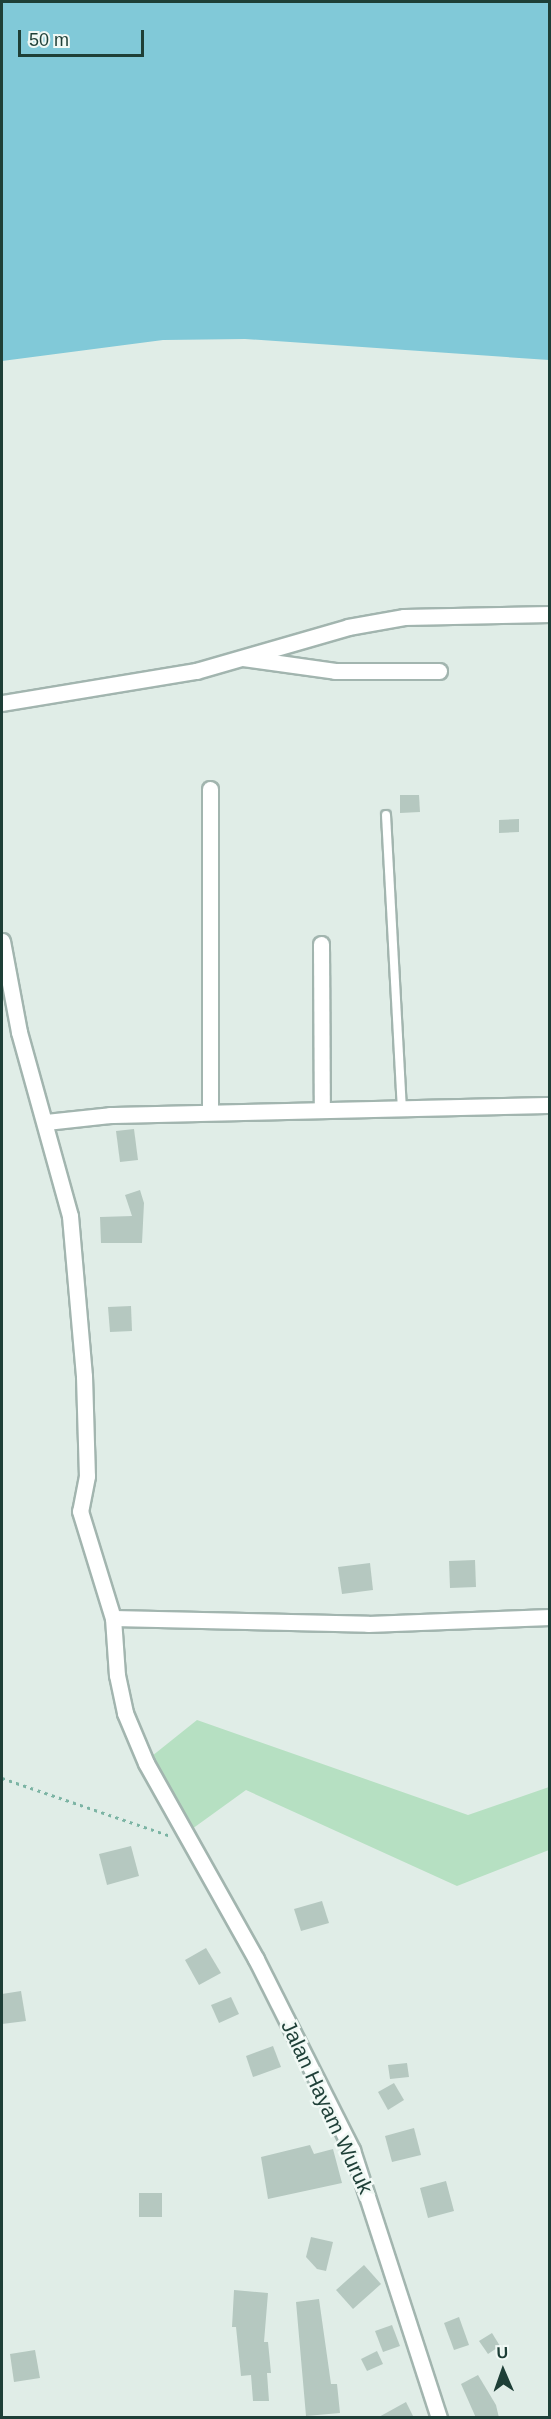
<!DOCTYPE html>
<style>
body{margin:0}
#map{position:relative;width:551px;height:2419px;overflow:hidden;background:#e0ede7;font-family:Arial,sans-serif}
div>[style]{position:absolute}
.green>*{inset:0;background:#b6e0c2}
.water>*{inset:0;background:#81c9d8}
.building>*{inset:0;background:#b5c8c0}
.path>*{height:3px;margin-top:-1.5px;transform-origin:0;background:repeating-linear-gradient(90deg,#7cb4a4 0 3px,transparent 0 7.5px)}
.roads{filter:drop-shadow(2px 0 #a2b5af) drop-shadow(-2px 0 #a2b5af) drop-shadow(0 2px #a2b5af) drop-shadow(0 -2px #a2b5af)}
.lane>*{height:8px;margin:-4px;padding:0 4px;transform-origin:4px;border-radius:4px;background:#fff}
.street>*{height:15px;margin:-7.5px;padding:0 7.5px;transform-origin:7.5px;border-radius:7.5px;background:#fff}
span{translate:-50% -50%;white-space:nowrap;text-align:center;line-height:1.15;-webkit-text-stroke:5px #f1f9f5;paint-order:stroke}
.street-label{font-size:21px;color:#1e3f37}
.frame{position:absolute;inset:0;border:3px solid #1e3f37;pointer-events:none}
.north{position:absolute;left:473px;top:2341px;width:60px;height:60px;-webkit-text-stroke:4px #f1f9f5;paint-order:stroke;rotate:358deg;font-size:16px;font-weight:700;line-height:24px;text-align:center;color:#1e3f37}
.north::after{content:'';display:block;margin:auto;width:21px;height:27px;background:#1e3f37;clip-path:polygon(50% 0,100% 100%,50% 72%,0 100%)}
.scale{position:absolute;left:18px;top:30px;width:126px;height:27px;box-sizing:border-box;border:3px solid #1e3f37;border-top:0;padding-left:8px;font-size:18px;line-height:21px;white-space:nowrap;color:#1e3f37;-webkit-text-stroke:4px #f1f9f5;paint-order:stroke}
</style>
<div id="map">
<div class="green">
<i style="clip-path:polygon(197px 1720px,468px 1815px,549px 1787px,549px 1850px,457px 1886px,246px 1790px,192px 1829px,147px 1760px)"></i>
</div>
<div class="water">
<i style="clip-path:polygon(2px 2px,549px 2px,549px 360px,245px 339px,163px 340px,2px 361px)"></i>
</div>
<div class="building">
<i style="clip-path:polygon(400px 795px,419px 795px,420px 812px,400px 813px)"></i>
<i style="clip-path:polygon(519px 819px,519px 832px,499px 833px,499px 820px)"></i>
<i style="clip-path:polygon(134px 1129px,138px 1160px,120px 1162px,116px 1131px)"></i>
<i style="clip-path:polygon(140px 1190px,144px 1203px,142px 1243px,101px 1243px,100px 1217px,132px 1216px,125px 1195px)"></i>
<i style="clip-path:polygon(131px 1306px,132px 1331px,110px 1332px,108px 1307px)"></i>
<i style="clip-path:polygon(475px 1560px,476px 1587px,450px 1588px,449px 1561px)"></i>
<i style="clip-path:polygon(370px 1563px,373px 1590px,342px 1594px,338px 1567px)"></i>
<i style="clip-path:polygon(131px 1846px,139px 1876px,107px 1885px,99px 1854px)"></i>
<i style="clip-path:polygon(322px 1901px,329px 1923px,301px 1931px,294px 1909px)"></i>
<i style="clip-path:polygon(206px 1948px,221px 1973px,199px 1985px,185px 1960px)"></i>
<i style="clip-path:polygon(21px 1991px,26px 2021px,2px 2024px,2px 1994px)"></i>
<i style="clip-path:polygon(231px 1997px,239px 2014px,219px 2023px,211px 2005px)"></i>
<i style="clip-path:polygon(273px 2046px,281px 2067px,253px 2077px,246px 2056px)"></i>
<i style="clip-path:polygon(407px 2063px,409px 2077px,390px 2079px,388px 2065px)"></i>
<i style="clip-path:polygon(394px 2083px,404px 2100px,388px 2110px,378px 2092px)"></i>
<i style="clip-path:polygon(414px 2128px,421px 2155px,392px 2162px,385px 2136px)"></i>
<i style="clip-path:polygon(310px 2145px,314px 2154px,333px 2149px,342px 2183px,268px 2199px,261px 2157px)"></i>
<i style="clip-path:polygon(446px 2181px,454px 2211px,428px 2218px,420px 2188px)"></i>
<i style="clip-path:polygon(139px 2193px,162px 2193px,162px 2217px,139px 2217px)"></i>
<i style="clip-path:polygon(311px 2237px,333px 2242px,326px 2271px,317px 2269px,306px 2257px)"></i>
<i style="clip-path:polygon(364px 2265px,381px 2284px,353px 2309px,336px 2290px)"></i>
<i style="clip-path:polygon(234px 2290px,268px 2293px,264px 2342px,268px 2342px,271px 2373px,267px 2373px,269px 2401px,253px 2401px,251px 2375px,241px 2376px,236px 2327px,232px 2327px)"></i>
<i style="clip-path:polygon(319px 2299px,331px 2384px,337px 2384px,340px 2413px,306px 2416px,296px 2302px)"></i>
<i style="clip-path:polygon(459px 2317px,469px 2345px,454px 2350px,444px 2323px)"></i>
<i style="clip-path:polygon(392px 2325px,400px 2346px,383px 2352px,375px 2331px)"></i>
<i style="clip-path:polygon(492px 2333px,500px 2346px,488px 2354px,479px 2341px)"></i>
<i style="clip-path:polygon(35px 2350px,40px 2378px,14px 2382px,10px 2354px)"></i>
<i style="clip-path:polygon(377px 2351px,383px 2364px,367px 2371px,361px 2359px)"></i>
<i style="clip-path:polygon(478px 2375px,496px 2405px,499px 2418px,476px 2418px,461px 2384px)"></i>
<i style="clip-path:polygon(406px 2402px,414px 2418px,377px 2418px)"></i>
</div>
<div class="path">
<i style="left:2px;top:1778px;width:178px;rotate:19deg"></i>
</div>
<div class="roads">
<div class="lane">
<i style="left:386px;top:815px;width:291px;rotate:86.9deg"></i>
</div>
<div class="street">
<i style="left:243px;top:658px;width:93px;rotate:8deg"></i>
<i style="left:335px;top:671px;width:104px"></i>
<i style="left:2px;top:703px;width:197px;rotate:-9.4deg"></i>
<i style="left:196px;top:671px;width:158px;rotate:-16.1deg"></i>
<i style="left:348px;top:627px;width:57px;rotate:-10.1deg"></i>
<i style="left:404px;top:617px;width:146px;rotate:-1.2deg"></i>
<i style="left:2px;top:941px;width:93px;rotate:79.4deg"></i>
<i style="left:19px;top:1032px;width:191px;rotate:74.5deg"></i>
<i style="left:70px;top:1216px;width:161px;rotate:85deg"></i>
<i style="left:84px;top:1376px;width:100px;rotate:88.3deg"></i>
<i style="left:87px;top:1476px;width:36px;rotate:101deg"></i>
<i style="left:80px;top:1511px;width:112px;rotate:72.9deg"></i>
<i style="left:113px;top:1618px;width:57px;rotate:86deg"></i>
<i style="left:117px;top:1675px;width:39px;rotate:78deg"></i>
<i style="left:125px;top:1713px;width:54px;rotate:67.2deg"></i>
<i style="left:146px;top:1763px;width:225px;rotate:60.7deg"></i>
<i style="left:256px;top:1959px;width:214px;rotate:63.3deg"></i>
<i style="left:352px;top:2150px;width:282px;rotate:72deg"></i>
<i style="left:321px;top:944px;width:165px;rotate:89.7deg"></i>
<i style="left:210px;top:1112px;width:323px;rotate:-90deg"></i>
<i style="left:46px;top:1122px;width:64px;rotate:-6.2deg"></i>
<i style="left:110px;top:1115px;width:440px;rotate:-1.3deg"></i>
<i style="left:113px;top:1618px;width:255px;rotate:1.3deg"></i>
<i style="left:368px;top:1624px;width:182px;rotate:-2.2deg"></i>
</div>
</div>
<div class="street-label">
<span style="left:327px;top:2107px;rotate:65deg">Jalan Hayam Wuruk</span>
</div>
<div class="frame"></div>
<div class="north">U</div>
<div class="scale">50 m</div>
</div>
